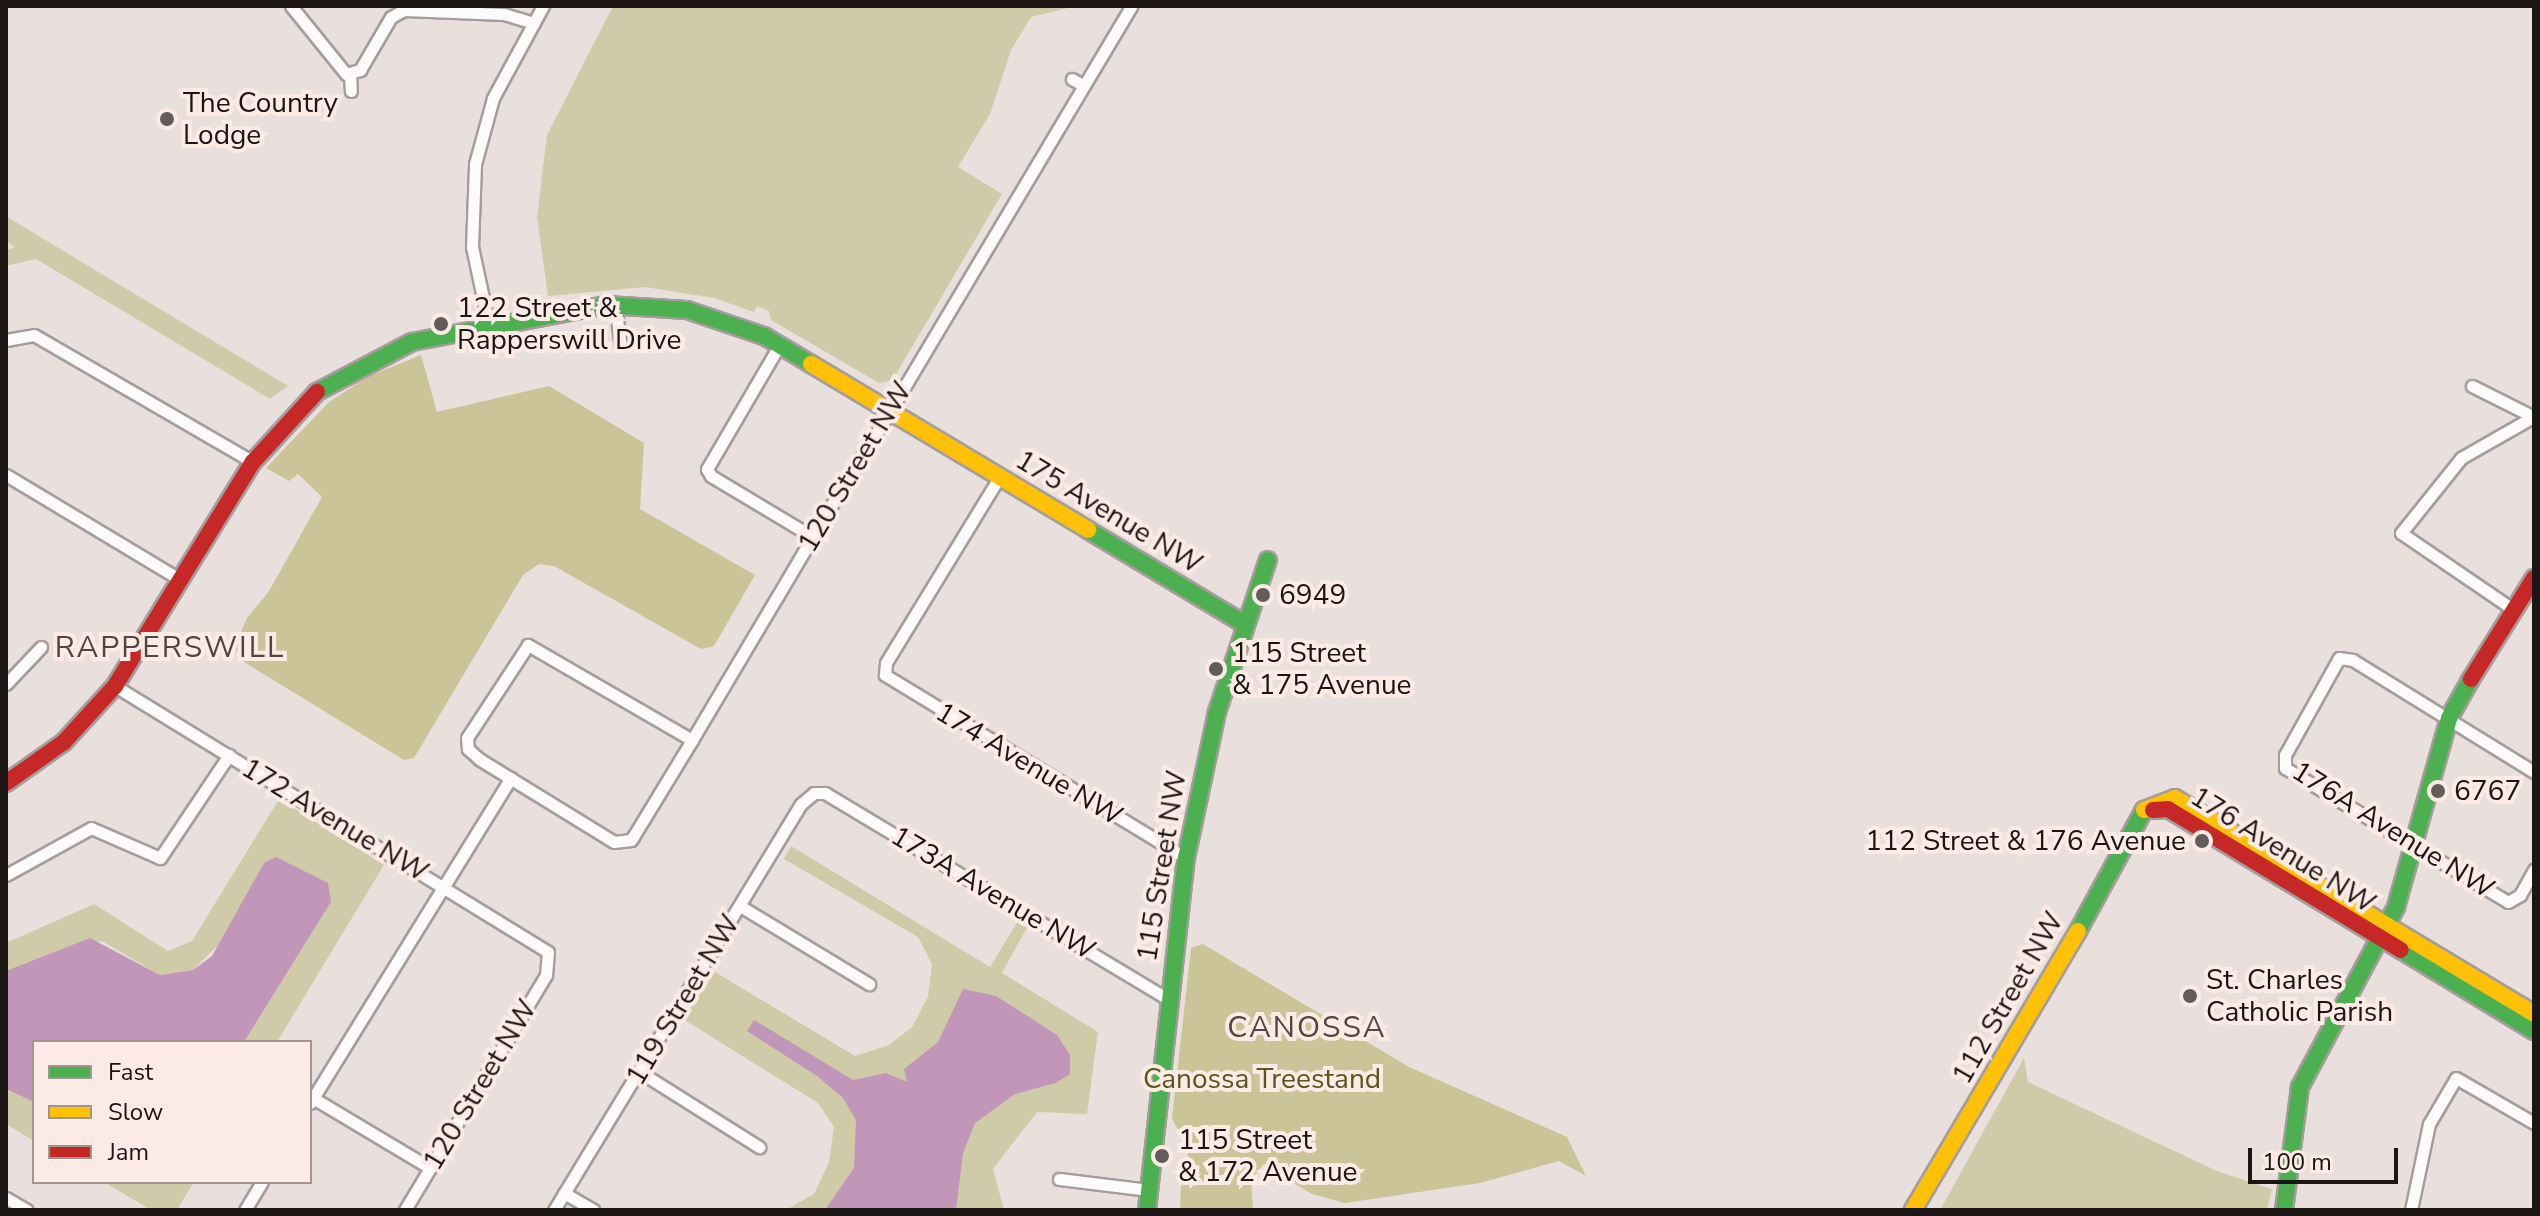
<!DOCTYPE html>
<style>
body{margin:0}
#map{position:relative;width:2540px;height:1216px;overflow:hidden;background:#e9e0dd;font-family:"Nunito Sans",sans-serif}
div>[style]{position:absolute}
.green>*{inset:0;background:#cfcba8}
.forest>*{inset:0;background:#cac498}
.water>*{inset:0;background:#c196b9}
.roads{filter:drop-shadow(2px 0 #a59d9b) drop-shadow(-2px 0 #a59d9b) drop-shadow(0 2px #a59d9b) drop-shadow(0 -2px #a59d9b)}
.street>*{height:11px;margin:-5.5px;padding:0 5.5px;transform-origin:5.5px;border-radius:5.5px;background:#fcfafa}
.fast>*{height:16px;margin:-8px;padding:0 8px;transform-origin:8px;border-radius:8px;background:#4caf50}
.slow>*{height:16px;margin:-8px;padding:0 8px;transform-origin:8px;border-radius:8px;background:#ffc107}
.jam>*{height:16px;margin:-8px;padding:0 8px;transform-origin:8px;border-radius:8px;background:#c62828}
.dots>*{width:22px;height:22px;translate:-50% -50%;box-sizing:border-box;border:4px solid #fceae5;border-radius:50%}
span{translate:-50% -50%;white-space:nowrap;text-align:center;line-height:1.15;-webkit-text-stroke:8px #fceae5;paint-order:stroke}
.poi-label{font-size:28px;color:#1b1513}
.left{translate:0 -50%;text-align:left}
.right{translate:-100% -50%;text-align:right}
.street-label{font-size:28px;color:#1b1513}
.park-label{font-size:28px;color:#59571d}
.neighbourhood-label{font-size:30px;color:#524440;letter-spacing:2px}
.frame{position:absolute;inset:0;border:8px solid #1b1513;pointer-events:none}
.legend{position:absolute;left:32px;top:1040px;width:280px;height:144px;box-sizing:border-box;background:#fceae5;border:2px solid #a29591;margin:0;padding:10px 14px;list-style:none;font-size:24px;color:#1b1513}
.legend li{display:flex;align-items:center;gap:16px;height:40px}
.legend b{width:40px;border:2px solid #a29591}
.scale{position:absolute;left:2248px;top:1148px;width:150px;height:36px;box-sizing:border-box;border:4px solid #1b1513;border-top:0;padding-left:10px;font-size:24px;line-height:28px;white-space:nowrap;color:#1b1513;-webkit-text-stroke:6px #fceae5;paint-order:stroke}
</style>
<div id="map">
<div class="green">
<i style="clip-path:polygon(613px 6px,1076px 6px,1031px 17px,1011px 50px,990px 114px,958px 167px,1002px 194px,892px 381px,879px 383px,771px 320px,769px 311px,757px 306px,754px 312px,714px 298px,645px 287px,548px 296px,537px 217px,547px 135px)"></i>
<i style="clip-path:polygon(6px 216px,80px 261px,288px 386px,270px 399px,36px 259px,6px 266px,6px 250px,15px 247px,6px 241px)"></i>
<i style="clip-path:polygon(279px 799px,384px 865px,277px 1042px,244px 1042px,331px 902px,264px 863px,224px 939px,193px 970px,160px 975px,102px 941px,6px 971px,6px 943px,94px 904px,168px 951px,192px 941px)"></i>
<i style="clip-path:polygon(791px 846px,990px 967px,1018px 921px,1028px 926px,1002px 973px,1098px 1032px,1087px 1114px,1037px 1112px,993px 1169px,1004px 1210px,786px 1210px,814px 1194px,829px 1162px,834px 1127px,818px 1103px,683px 1019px,715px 972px,855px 1056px,889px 1045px,912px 1027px,928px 997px,932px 964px,918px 937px,784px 859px)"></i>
<i style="clip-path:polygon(2024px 1058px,2028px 1082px,2219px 1172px,2272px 1189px,2267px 1210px,1940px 1210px)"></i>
<i style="clip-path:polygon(6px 1089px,34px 1102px,34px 1141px,6px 1124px)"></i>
<i style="clip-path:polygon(104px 1182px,194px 1182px,177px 1210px,151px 1210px)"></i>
</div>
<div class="forest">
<i style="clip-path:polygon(421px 355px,437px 412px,549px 386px,644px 443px,640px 509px,755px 575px,714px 646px,701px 649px,554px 566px,539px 564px,523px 575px,414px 758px,404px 760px,244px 662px,234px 648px,247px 618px,269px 591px,322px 497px,298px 474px,289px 481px,266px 468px,329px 402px,367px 377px)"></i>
<i style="clip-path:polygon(1203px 944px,1409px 1067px,1567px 1137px,1586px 1176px,1559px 1161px,1480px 1183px,1345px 1203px,1312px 1194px,1290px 1181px,1276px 1164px,1264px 1164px,1251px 1179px,1253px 1210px,1180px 1210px,1181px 1186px,1193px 1175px,1185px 1142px,1172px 1119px,1191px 948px)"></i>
</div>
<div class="water">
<i style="clip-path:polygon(276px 857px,328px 883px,331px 902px,244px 1042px,34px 1042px,34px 1102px,6px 1089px,6px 971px,90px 938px,160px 975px,193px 970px,212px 956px,264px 863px)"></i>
<i style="clip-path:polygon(963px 989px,996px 996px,1057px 1035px,1070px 1055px,1070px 1074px,1056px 1083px,1015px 1094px,975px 1123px,963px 1153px,956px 1210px,825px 1210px,854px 1168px,856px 1120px,843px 1098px,817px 1076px,747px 1031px,754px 1020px,853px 1080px,886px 1073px,907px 1082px,904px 1069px,938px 1042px)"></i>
</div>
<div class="roads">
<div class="street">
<i style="left:291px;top:6px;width:87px;rotate:51deg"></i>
<i style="left:346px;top:74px;width:15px;rotate:-16deg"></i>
<i style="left:360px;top:70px;width:61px;rotate:-59.7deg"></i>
<i style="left:391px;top:17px;width:15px;rotate:-28deg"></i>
<i style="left:404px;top:10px;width:100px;rotate:2.3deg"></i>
<i style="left:504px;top:14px;width:31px;rotate:17deg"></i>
<i style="left:350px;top:74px;width:17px;rotate:87deg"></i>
<i style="left:1072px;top:79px;width:13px;rotate:29deg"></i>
<i style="left:615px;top:305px;width:37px;rotate:82deg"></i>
<i style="left:489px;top:326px;width:81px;rotate:-102.1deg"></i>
<i style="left:472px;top:247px;width:83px;rotate:-87.9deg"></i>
<i style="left:475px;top:164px;width:68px;rotate:-74.7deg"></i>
<i style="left:493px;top:98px;width:105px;rotate:-61.5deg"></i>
<i style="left:6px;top:340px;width:28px;rotate:-10deg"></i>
<i style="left:34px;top:335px;width:253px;rotate:30.1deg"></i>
<i style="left:780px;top:344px;width:145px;rotate:120.3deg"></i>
<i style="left:707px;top:469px;width:8px;rotate:60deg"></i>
<i style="left:711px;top:476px;width:119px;rotate:30.9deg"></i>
<i style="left:2472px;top:386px;width:69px;rotate:26.6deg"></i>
<i style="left:6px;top:475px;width:202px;rotate:31deg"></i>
<i style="left:1000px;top:476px;width:219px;rotate:121.4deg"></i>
<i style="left:886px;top:663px;width:12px;rotate:95deg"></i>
<i style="left:885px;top:675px;width:352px;rotate:31.3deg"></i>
<i style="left:2511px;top:608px;width:133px;rotate:-145.7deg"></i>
<i style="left:2401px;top:533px;width:96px;rotate:-51.3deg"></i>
<i style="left:2461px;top:458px;width:83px;rotate:-29.7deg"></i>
<i style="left:6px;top:684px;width:51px;rotate:-46.6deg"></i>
<i style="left:115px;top:686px;width:508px;rotate:31.56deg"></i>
<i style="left:548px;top:952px;width:23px;rotate:95deg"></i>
<i style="left:546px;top:975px;width:274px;rotate:121deg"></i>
<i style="left:692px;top:740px;width:190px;rotate:-149.9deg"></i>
<i style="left:528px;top:645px;width:111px;rotate:123.3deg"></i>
<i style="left:467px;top:738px;width:11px;rotate:85deg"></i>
<i style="left:468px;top:749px;width:15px;rotate:42deg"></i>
<i style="left:479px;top:759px;width:158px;rotate:31.6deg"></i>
<i style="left:614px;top:842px;width:17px;rotate:-7deg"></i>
<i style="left:631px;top:840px;width:4px;rotate:-56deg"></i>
<i style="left:633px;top:837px;width:114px;rotate:-58.7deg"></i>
<i style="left:692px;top:740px;width:166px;rotate:-59.3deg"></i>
<i style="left:777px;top:597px;width:91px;rotate:-59.5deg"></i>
<i style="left:823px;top:519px;width:127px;rotate:-58.2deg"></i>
<i style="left:890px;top:411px;width:471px;rotate:-59.2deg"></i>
<i style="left:2534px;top:772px;width:213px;rotate:-148.3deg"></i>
<i style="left:2353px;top:660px;width:14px;rotate:-172deg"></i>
<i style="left:2339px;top:658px;width:111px;rotate:119.1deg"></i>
<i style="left:2285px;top:755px;width:13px;rotate:90deg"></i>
<i style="left:2285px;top:768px;width:260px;rotate:31deg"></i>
<i style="left:2508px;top:902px;width:14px;rotate:-30deg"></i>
<i style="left:2520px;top:895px;width:29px;rotate:-61deg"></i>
<i style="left:6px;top:875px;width:97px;rotate:-28.9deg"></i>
<i style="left:91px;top:828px;width:75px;rotate:23.5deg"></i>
<i style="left:160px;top:858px;width:124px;rotate:-56.2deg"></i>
<i style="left:740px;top:906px;width:151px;rotate:31.2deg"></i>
<i style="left:640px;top:1072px;width:141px;rotate:32.2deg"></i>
<i style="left:313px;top:1098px;width:136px;rotate:30.9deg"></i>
<i style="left:310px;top:1103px;width:382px;rotate:-58.3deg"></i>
<i style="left:1059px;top:1179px;width:91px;rotate:7deg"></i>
<i style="left:564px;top:1193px;width:34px;rotate:30deg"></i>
<i style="left:6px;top:1198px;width:24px;rotate:30deg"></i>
<i style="left:245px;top:1210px;width:33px;rotate:-59deg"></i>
<i style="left:554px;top:1210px;width:475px;rotate:-58.7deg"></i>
<i style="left:801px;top:804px;width:17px;rotate:-40deg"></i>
<i style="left:814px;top:793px;width:11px"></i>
<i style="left:825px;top:793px;width:401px;rotate:31deg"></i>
<i style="left:2411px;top:1210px;width:88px;rotate:-78.2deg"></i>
<i style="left:2429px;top:1124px;width:53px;rotate:-59.6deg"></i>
<i style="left:2456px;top:1078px;width:90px;rotate:30deg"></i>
</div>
<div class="fast">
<i style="left:317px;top:392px;width:107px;rotate:-27.8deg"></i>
<i style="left:412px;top:342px;width:197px;rotate:-10.8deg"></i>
<i style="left:606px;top:305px;width:81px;rotate:3.5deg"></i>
<i style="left:687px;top:310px;width:81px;rotate:18.7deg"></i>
<i style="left:764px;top:336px;width:55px;rotate:30.8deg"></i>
<i style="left:1088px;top:530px;width:181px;rotate:31deg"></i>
<i style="left:2078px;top:931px;width:138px;rotate:-61.4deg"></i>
<i style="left:2401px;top:950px;width:156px;rotate:31.3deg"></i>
<i style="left:1147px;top:1210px;width:354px;rotate:-83.7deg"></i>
<i style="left:1186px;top:858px;width:149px;rotate:-78deg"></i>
<i style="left:1217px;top:712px;width:160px;rotate:-71.5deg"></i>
<i style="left:2284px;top:1210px;width:124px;rotate:-82.6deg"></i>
<i style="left:2300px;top:1087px;width:204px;rotate:-61.9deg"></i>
<i style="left:2396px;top:907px;width:196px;rotate:-74.3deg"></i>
<i style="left:2449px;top:718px;width:45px;rotate:-60.6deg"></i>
</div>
<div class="slow">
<i style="left:811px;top:364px;width:323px;rotate:30.9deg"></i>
<i style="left:2144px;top:810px;width:33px;rotate:-21deg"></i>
<i style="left:2175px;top:798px;width:419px;rotate:31deg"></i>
<i style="left:1913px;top:1210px;width:324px;rotate:-59.4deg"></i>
</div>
<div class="jam">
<i style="left:2471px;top:679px;width:119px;rotate:-58deg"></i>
<i style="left:6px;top:783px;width:71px;rotate:-35.3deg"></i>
<i style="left:64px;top:742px;width:76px;rotate:-47.7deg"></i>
<i style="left:115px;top:686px;width:263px;rotate:-58.4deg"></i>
<i style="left:253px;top:462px;width:95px;rotate:-47.6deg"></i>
<i style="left:2153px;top:810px;width:15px;rotate:-4deg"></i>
<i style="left:2168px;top:809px;width:272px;rotate:31.2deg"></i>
</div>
</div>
<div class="dots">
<i style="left:167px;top:119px;background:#635c5a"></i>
<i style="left:441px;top:324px;background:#635c5a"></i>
<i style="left:1263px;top:595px;background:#635c5a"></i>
<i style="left:1216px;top:669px;background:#635c5a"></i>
<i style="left:2438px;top:791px;background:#635c5a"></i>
<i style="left:2202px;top:841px;background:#635c5a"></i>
<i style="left:2190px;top:996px;background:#635c5a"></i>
<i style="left:1162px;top:1156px;background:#635c5a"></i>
</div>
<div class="poi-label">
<span class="left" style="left:183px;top:119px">The Country<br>Lodge</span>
<span class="left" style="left:457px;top:324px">122 Street &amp;<br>Rapperswill Drive</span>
<span class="left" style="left:1279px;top:595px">6949</span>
<span class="left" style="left:1232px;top:669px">115 Street<br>&amp; 175 Avenue</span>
<span class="left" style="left:2454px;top:791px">6767</span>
<span class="right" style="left:2186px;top:841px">112 Street &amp; 176 Avenue</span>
<span class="left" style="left:2206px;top:996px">St. Charles<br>Catholic Parish</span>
<span class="left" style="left:1178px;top:1156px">115 Street<br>&amp; 172 Avenue</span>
</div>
<div class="street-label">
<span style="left:855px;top:467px;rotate:-59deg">120 Street NW</span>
<span style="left:1109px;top:512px;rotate:31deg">175 Avenue NW</span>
<span style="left:1029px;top:764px;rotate:31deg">174 Avenue NW</span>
<span style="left:335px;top:820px;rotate:31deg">172 Avenue NW</span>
<span style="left:2393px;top:830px;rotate:32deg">176A Avenue NW</span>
<span style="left:2283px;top:850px;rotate:32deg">176 Avenue NW</span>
<span style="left:1162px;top:866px;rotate:-81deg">115 Street NW</span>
<span style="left:993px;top:893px;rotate:31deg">173A Avenue NW</span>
<span style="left:2008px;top:998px;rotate:-60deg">112 Street NW</span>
<span style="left:683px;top:1000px;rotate:-59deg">119 Street NW</span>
<span style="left:480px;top:1085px;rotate:-59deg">120 Street NW</span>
</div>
<div class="park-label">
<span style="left:1262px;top:1079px">Canossa Treestand</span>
</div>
<div class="neighbourhood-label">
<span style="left:170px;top:648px">RAPPERSWILL</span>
<span style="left:1307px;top:1028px">CANOSSA</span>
</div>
<div class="frame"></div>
<ul class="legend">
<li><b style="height:10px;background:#4caf50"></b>Fast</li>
<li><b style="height:10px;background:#ffc107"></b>Slow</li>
<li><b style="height:10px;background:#c62828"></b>Jam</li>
</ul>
<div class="scale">100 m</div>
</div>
